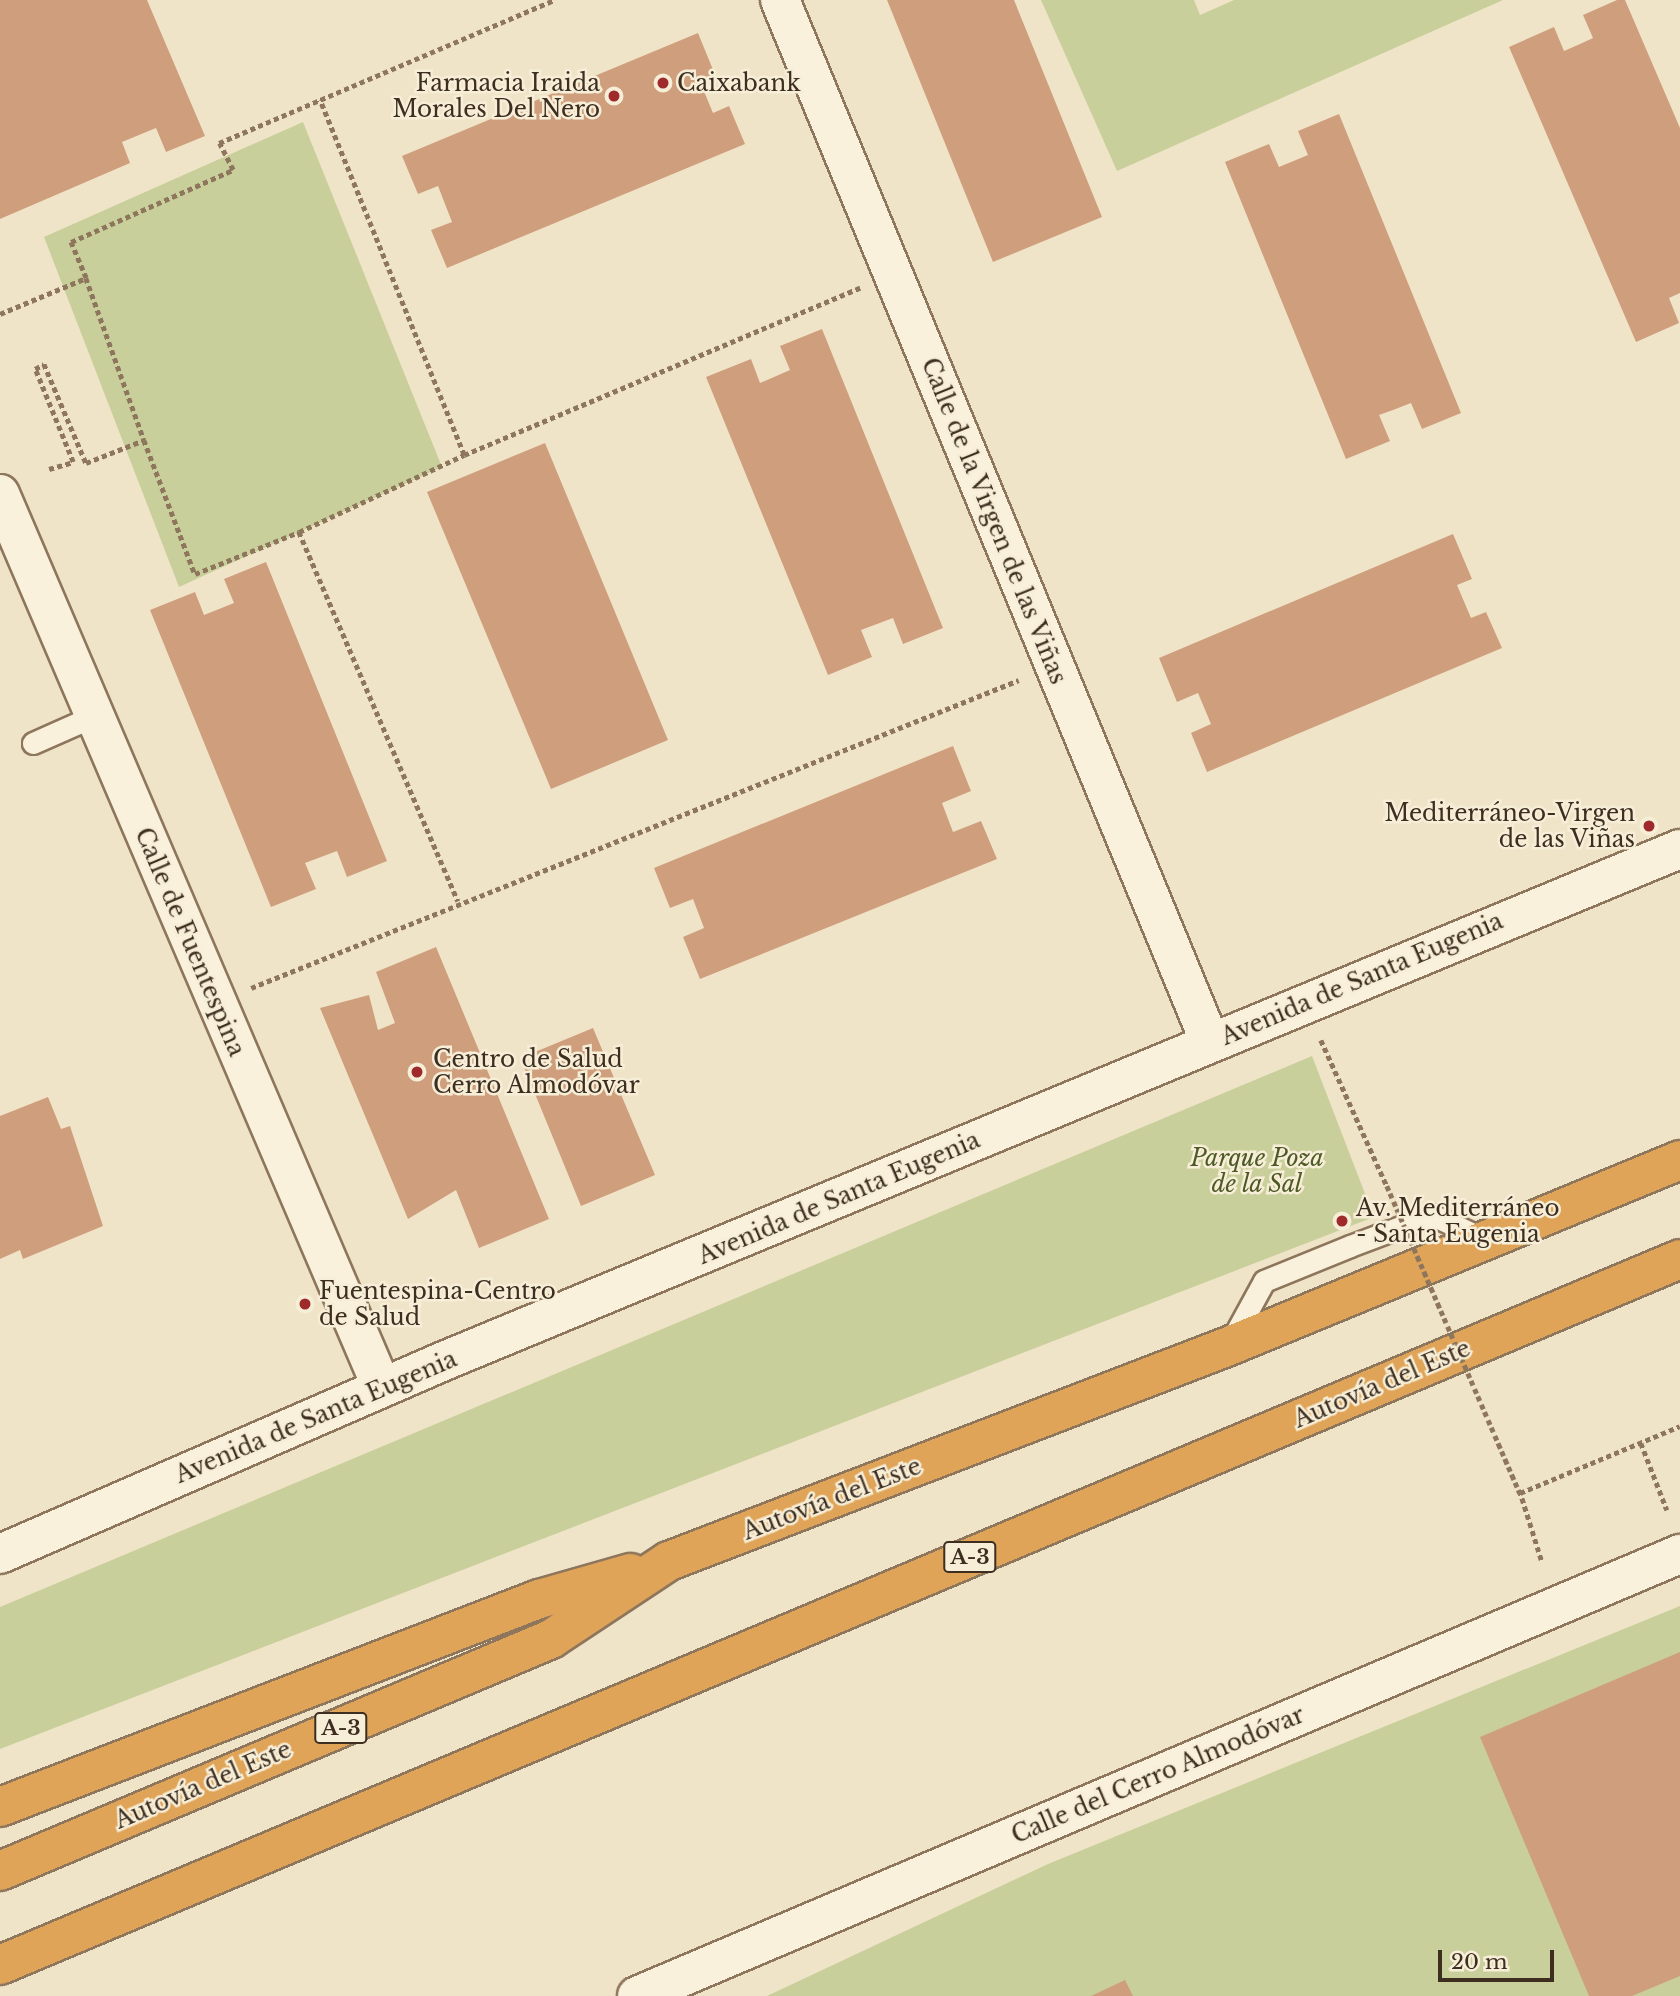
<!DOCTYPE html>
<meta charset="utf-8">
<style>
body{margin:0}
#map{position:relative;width:1680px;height:1996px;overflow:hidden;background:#f0e4c8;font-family:"Libre Baskerville",serif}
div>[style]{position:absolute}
.green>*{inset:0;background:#c9cf9b}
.building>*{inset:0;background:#cf9f7d}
.path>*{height:4.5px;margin-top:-2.25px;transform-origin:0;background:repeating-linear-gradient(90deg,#8d765c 0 5px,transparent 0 8.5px)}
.roads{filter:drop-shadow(2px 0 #8d765c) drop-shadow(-2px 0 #8d765c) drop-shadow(0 2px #8d765c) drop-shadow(0 -2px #8d765c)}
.lane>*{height:21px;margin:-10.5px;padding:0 10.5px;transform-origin:10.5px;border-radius:10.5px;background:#faf1dc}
.street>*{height:38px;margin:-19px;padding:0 19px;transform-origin:19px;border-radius:19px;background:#faf1dc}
.highway>*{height:38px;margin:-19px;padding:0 19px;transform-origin:19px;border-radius:19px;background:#e0a458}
.path-bridge>*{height:4.5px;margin-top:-2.25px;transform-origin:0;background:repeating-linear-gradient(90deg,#8d765c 0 5px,transparent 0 8.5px)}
.dots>*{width:19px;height:19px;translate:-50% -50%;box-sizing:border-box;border:4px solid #f7eed8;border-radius:50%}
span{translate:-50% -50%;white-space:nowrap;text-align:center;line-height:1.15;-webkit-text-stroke:5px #f7eed8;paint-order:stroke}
.shield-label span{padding:2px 5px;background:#f7eed8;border:2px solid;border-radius:5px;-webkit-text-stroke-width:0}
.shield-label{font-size:21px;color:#3d2e20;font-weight:700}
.poi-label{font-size:23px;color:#3d2e20}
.right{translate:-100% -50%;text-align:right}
.left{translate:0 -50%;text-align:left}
.street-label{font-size:23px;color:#3d2e20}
.park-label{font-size:23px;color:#4d5a26;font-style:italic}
.scale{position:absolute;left:1438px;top:1950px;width:116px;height:32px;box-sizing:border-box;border:4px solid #3d2e20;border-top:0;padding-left:9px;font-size:21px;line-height:24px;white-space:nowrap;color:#3d2e20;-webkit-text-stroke:5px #f7eed8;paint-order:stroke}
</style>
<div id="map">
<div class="green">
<i style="clip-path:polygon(1041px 0,1194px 0,1200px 15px,1234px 0,1503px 0,1117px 171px)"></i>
<i style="clip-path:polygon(303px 122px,442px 467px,179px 587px,44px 237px)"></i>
<i style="clip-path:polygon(1312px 1056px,1374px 1217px,0 1749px,0 1607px)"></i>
<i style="clip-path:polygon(1680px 1606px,1680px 1996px,767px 1996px,1048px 1864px)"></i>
</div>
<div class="building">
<i style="clip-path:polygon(0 0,147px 0,205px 136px,166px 152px,156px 128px,122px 142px,130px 163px,0 219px)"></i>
<i style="clip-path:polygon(887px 0,1014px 0,1102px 217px,993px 262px)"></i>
<i style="clip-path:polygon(1617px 0,1625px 0,1680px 128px,1680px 293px,1669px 298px,1679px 323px,1636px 342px,1509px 47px,1554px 27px,1564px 51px,1580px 44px,1593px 38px,1583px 15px)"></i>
<i style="clip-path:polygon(698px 33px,716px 77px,701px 84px,713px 113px,729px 106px,745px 144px,447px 268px,431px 230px,452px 222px,438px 186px,418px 194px,402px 156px)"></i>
<i style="clip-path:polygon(1339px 114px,1461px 413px,1422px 429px,1411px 403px,1393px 410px,1379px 415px,1390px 441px,1346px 459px,1225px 162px,1269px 144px,1279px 167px,1308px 155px,1298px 131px)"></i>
<i style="clip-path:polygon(822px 329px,943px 628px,903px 644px,893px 618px,861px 630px,872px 657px,828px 675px,706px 377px,751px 359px,760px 383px,790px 370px,780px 346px)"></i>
<i style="clip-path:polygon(545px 443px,668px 740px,551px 789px,427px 492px)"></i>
<i style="clip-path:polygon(1453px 534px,1472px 579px,1457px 585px,1471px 618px,1486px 612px,1502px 648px,1207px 772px,1191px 733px,1211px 724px,1198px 693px,1177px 702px,1159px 658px)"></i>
<i style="clip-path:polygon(266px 562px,387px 861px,347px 877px,337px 851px,305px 863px,316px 889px,271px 907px,150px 610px,195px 592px,204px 615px,234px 603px,224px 579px)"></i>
<i style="clip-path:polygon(953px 746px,971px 791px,942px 803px,953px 832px,981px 821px,997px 859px,700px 979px,683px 937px,704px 928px,693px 899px,670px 908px,654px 868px)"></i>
<i style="clip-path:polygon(436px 947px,549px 1219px,479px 1248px,456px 1190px,408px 1219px,320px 1008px,369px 995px,378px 1030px,395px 1023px,376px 972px)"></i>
<i style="clip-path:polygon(593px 1028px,655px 1175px,581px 1206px,524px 1067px,538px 1060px,535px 1052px)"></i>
<i style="clip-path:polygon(48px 1097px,61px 1129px,70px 1126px,103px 1226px,23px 1259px,20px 1250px,0 1259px,0 1116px)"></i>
<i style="clip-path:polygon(1680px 1652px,1680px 1976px,1632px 1996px,1589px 1996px,1480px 1737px)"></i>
<i style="clip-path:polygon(1125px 1980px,1133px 1996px,1091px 1996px)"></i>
</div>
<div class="path">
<i style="left:86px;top:278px;width:39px;rotate:-113deg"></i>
<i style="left:71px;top:242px;width:177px;rotate:-24deg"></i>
<i style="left:233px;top:170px;width:30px;rotate:-117deg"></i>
<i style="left:219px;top:143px;width:365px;rotate:-23.1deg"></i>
<i style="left:0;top:314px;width:93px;rotate:-22.7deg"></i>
<i style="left:86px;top:278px;width:172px;rotate:70.3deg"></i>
<i style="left:464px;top:455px;width:430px;rotate:-22.9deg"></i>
<i style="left:49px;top:469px;width:25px;rotate:-16deg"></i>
<i style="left:73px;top:462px;width:100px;rotate:-112.2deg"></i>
<i style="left:35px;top:369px;width:10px;rotate:-29deg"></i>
<i style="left:44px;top:364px;width:108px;rotate:67deg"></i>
<i style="left:86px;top:463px;width:62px;rotate:-21.6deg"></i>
<i style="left:144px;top:440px;width:143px;rotate:69.2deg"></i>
<i style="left:195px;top:574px;width:112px;rotate:-22deg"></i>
<i style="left:299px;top:532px;width:402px;rotate:66.7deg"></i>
<i style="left:299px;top:532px;width:182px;rotate:-25deg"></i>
<i style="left:464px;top:455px;width:383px;rotate:-112.1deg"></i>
<i style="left:251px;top:988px;width:827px;rotate:-21.85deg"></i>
<i style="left:1321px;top:1040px;width:160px;rotate:65.7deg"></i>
<i style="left:1641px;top:1443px;width:72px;rotate:68.8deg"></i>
<i style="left:1541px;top:1560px;width:70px;rotate:-107.4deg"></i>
<i style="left:1520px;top:1493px;width:173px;rotate:-22.7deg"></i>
</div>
<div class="roads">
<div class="lane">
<i style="left:33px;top:743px;width:67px;rotate:-23.9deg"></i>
<i style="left:1229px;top:1345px;width:73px;rotate:-61.3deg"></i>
<i style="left:1264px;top:1281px;width:93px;rotate:-22.1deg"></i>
<i style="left:1350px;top:1246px;width:88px;rotate:-20.7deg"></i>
<i style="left:1432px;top:1215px;width:60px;rotate:24.8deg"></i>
</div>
<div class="street">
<i style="left:780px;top:0;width:1127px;rotate:67.58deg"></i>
<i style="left:0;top:494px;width:972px;rotate:66.86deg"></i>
<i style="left:0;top:1554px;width:479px;rotate:-23.5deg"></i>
<i style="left:439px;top:1363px;width:1343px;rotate:-22.5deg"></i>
<i style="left:637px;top:1996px;width:1133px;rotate:-22.97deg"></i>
</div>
<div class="highway">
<i style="left:0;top:1807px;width:578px;rotate:-21.1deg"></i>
<i style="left:539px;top:1599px;width:95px;rotate:-15.9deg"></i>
<i style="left:0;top:1871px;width:598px;rotate:-22.83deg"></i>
<i style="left:551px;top:1639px;width:141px;rotate:-33.5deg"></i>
<i style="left:669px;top:1561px;width:600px;rotate:-21deg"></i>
<i style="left:1229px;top:1346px;width:488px;rotate:-22.4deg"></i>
<i style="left:0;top:1965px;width:1822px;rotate:-22.79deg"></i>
</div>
</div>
<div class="path-bridge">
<i style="left:1387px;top:1186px;width:335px;rotate:66.6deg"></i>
</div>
<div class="dots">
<i style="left:663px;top:83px;background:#9e2a2b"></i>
<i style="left:614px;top:96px;background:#9e2a2b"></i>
<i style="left:1649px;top:826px;background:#9e2a2b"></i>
<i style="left:417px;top:1072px;background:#9e2a2b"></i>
<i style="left:1342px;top:1221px;background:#9e2a2b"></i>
<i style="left:305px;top:1304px;background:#9e2a2b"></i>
</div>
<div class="shield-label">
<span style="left:970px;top:1557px">A-3</span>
<span style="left:341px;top:1728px">A-3</span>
</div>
<div class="poi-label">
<span class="right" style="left:600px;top:96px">Farmacia Iraida<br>Morales Del Nero</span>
<span class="left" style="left:677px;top:83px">Caixabank</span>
<span class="right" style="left:1635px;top:826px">Mediterráneo-Virgen<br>de las Viñas</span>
<span class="left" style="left:433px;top:1072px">Centro de Salud<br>Cerro Almodóvar</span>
<span class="left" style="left:1356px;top:1221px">Av. Mediterráneo<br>- Santa Eugenia</span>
<span class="left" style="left:319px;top:1304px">Fuentespina-Centro<br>de Salud</span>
</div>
<div class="street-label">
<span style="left:994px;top:521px;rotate:68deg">Calle de la Virgen de las Viñas</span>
<span style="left:190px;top:942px;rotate:67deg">Calle de Fuentespina</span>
<span style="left:1362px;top:979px;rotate:-23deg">Avenida de Santa Eugenia</span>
<span style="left:839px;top:1198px;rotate:-23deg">Avenida de Santa Eugenia</span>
<span style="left:1382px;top:1384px;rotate:-23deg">Autovía del Este</span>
<span style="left:316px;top:1417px;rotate:-23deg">Avenida de Santa Eugenia</span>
<span style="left:832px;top:1499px;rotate:-21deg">Autovía del Este</span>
<span style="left:1158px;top:1775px;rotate:-23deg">Calle del Cerro Almodóvar</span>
<span style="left:203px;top:1785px;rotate:-23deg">Autovía del Este</span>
</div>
<div class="park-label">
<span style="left:1257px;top:1171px">Parque Poza<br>de la Sal</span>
</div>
<div class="scale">20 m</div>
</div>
